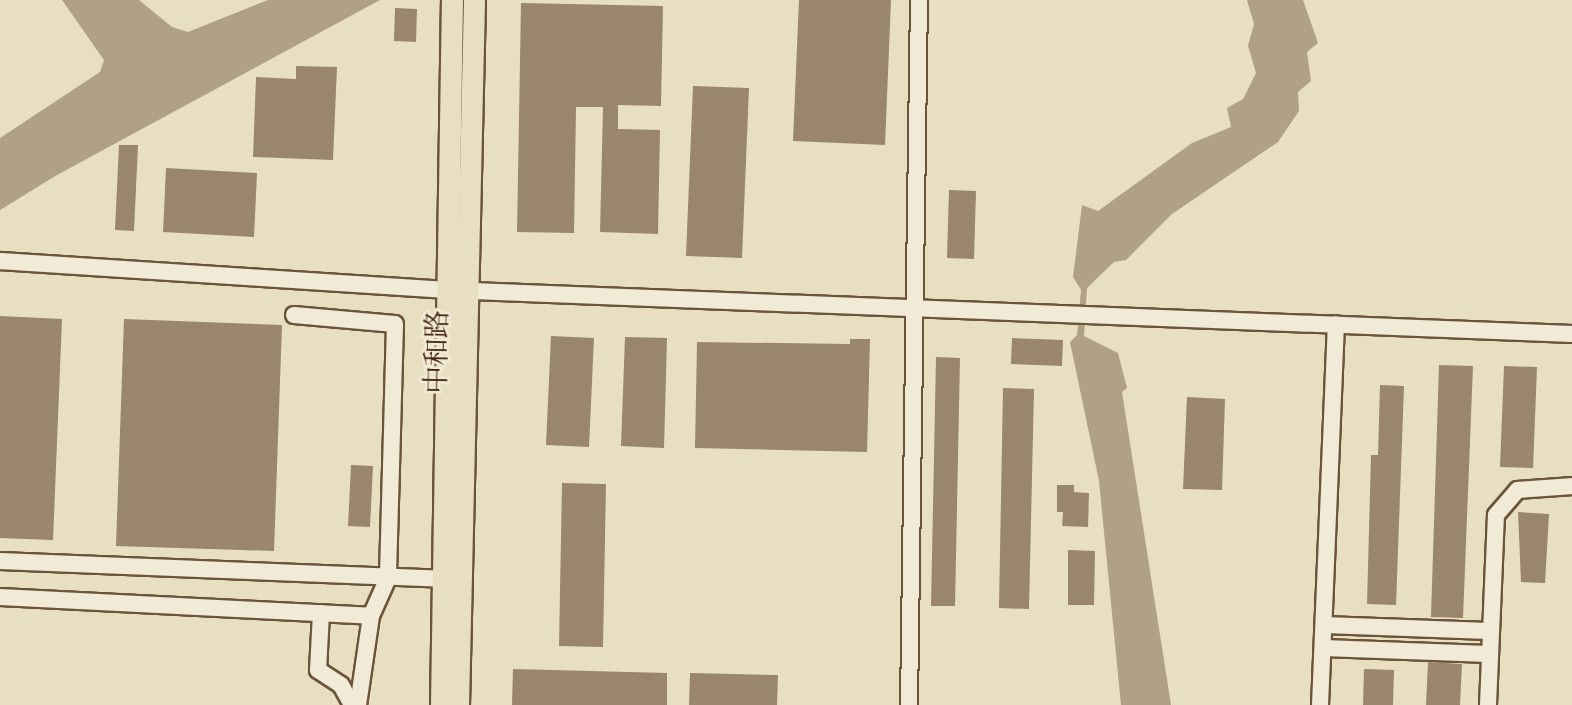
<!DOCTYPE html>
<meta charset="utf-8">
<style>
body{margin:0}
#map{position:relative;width:1572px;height:705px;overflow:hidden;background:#e8dfc2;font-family:"IM FELL Great Primer","Noto Serif SC",serif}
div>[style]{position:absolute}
.water>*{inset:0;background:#b0a085}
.building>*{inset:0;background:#99866c}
.roads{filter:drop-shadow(2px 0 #6c543b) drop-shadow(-2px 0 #6c543b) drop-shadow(0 2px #6c543b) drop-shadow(0 -2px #6c543b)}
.minor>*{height:16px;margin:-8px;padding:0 8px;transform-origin:8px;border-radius:8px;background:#f0ead7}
.major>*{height:21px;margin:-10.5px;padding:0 10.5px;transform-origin:10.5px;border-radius:10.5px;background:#e8dfc2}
span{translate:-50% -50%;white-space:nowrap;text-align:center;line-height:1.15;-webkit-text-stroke:5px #f0ead7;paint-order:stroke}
.street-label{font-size:28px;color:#43260e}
</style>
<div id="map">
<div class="water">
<i style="clip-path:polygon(62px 0,139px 0,172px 27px,188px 32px,268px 0,380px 0,57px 175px,0 210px,0 138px,100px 72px,104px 60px)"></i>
<i style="clip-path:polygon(1247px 0,1303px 0,1318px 43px,1307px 52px,1311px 81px,1298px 92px,1299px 111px,1278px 142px,1172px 214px,1126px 260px,1114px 262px,1087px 288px,1084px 336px,1118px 353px,1127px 388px,1122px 392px,1171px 705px,1121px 705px,1099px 481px,1070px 342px,1077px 335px,1081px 290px,1073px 277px,1082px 205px,1098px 211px,1192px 143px,1231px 127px,1227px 108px,1243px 99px,1256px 73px,1248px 46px,1254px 24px)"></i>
</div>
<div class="building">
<i style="clip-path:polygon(799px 0,891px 0,885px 145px,793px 141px)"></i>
<i style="clip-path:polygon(521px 3px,663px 6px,661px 106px,618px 105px,618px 129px,660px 130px,658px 234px,600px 232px,603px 107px,576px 107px,574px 233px,517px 232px)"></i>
<i style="clip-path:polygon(395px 8px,417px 9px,416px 42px,394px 41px)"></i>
<i style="clip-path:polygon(296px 66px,337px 67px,333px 160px,253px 157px,256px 77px,296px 79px)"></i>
<i style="clip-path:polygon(693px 86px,749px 88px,742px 258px,686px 256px)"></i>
<i style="clip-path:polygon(119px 145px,138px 145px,134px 231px,115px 230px)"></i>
<i style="clip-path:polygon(166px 168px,257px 173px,254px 237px,163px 232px)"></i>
<i style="clip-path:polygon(949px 190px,976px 191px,974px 259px,947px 258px)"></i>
<i style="clip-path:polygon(0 316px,62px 319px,53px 540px,0 538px)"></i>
<i style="clip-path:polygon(124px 319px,282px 325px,274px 551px,116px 546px)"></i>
<i style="clip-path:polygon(551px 336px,594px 338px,589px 447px,546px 445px)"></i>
<i style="clip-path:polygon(625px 337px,667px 338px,664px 448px,621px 446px)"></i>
<i style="clip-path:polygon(1012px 338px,1063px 340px,1062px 366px,1011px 364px)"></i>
<i style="clip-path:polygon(850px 339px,870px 339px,867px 452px,695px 448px,697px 342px,850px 344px)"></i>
<i style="clip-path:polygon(936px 357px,960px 358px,955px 606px,931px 606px)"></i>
<i style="clip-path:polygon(1439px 365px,1473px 366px,1463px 618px,1431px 617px)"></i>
<i style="clip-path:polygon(1504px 366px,1537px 367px,1533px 468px,1500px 467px)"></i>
<i style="clip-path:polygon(1380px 385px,1404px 386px,1396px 605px,1367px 604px,1371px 455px,1378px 455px)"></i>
<i style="clip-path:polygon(1003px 388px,1034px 389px,1029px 609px,999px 608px)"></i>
<i style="clip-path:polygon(1187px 397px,1225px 399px,1222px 490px,1183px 489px)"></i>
<i style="clip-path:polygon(351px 465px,373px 466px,370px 527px,348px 526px)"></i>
<i style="clip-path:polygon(562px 483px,606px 484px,603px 647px,559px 646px)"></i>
<i style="clip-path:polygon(1057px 485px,1074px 485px,1074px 492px,1089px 493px,1088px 527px,1062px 526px,1063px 512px,1057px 512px)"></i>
<i style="clip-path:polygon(1518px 512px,1549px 514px,1545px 583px,1521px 582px)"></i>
<i style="clip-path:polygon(1068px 550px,1095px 551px,1094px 605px,1068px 605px)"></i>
<i style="clip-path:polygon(1428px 662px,1462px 664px,1460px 705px,1426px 705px)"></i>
<i style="clip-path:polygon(513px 669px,667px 673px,667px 705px,512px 705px)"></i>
<i style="clip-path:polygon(1364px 669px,1394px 670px,1393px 705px,1363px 705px)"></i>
<i style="clip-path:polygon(690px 673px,778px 675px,777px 705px,689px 705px)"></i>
</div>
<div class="roads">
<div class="minor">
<i style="left:0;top:261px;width:448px;rotate:3.7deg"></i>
<i style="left:447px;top:290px;width:1126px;rotate:2.24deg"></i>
<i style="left:294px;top:315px;width:101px;rotate:5.1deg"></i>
<i style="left:395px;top:324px;width:254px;rotate:91.6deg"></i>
<i style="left:388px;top:578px;width:42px;rotate:114.1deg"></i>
<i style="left:371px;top:616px;width:90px;rotate:98.3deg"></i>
<i style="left:0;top:561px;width:442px;rotate:2.3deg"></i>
<i style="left:0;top:597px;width:371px;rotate:2.9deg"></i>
<i style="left:321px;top:613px;width:57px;rotate:93deg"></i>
<i style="left:318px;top:670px;width:27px;rotate:33deg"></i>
<i style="left:341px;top:685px;width:23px;rotate:61deg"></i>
<i style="left:1324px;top:625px;width:165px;rotate:2.1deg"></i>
<i style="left:1323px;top:648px;width:166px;rotate:2.1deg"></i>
<i style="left:909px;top:705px;width:705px;rotate:-89.19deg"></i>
<i style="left:1320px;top:705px;width:381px;rotate:-87.6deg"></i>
<i style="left:1488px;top:705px;width:190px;rotate:-87.6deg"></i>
<i style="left:1496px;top:515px;width:33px;rotate:-49deg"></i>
<i style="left:1518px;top:490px;width:54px;rotate:-4.2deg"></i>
</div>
<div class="major">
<i style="left:441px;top:705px;width:705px;rotate:-89.11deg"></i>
<i style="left:458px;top:705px;width:705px;rotate:-88.7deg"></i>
</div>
</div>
<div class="street-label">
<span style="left:437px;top:352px;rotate:-89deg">中和路</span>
</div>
</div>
